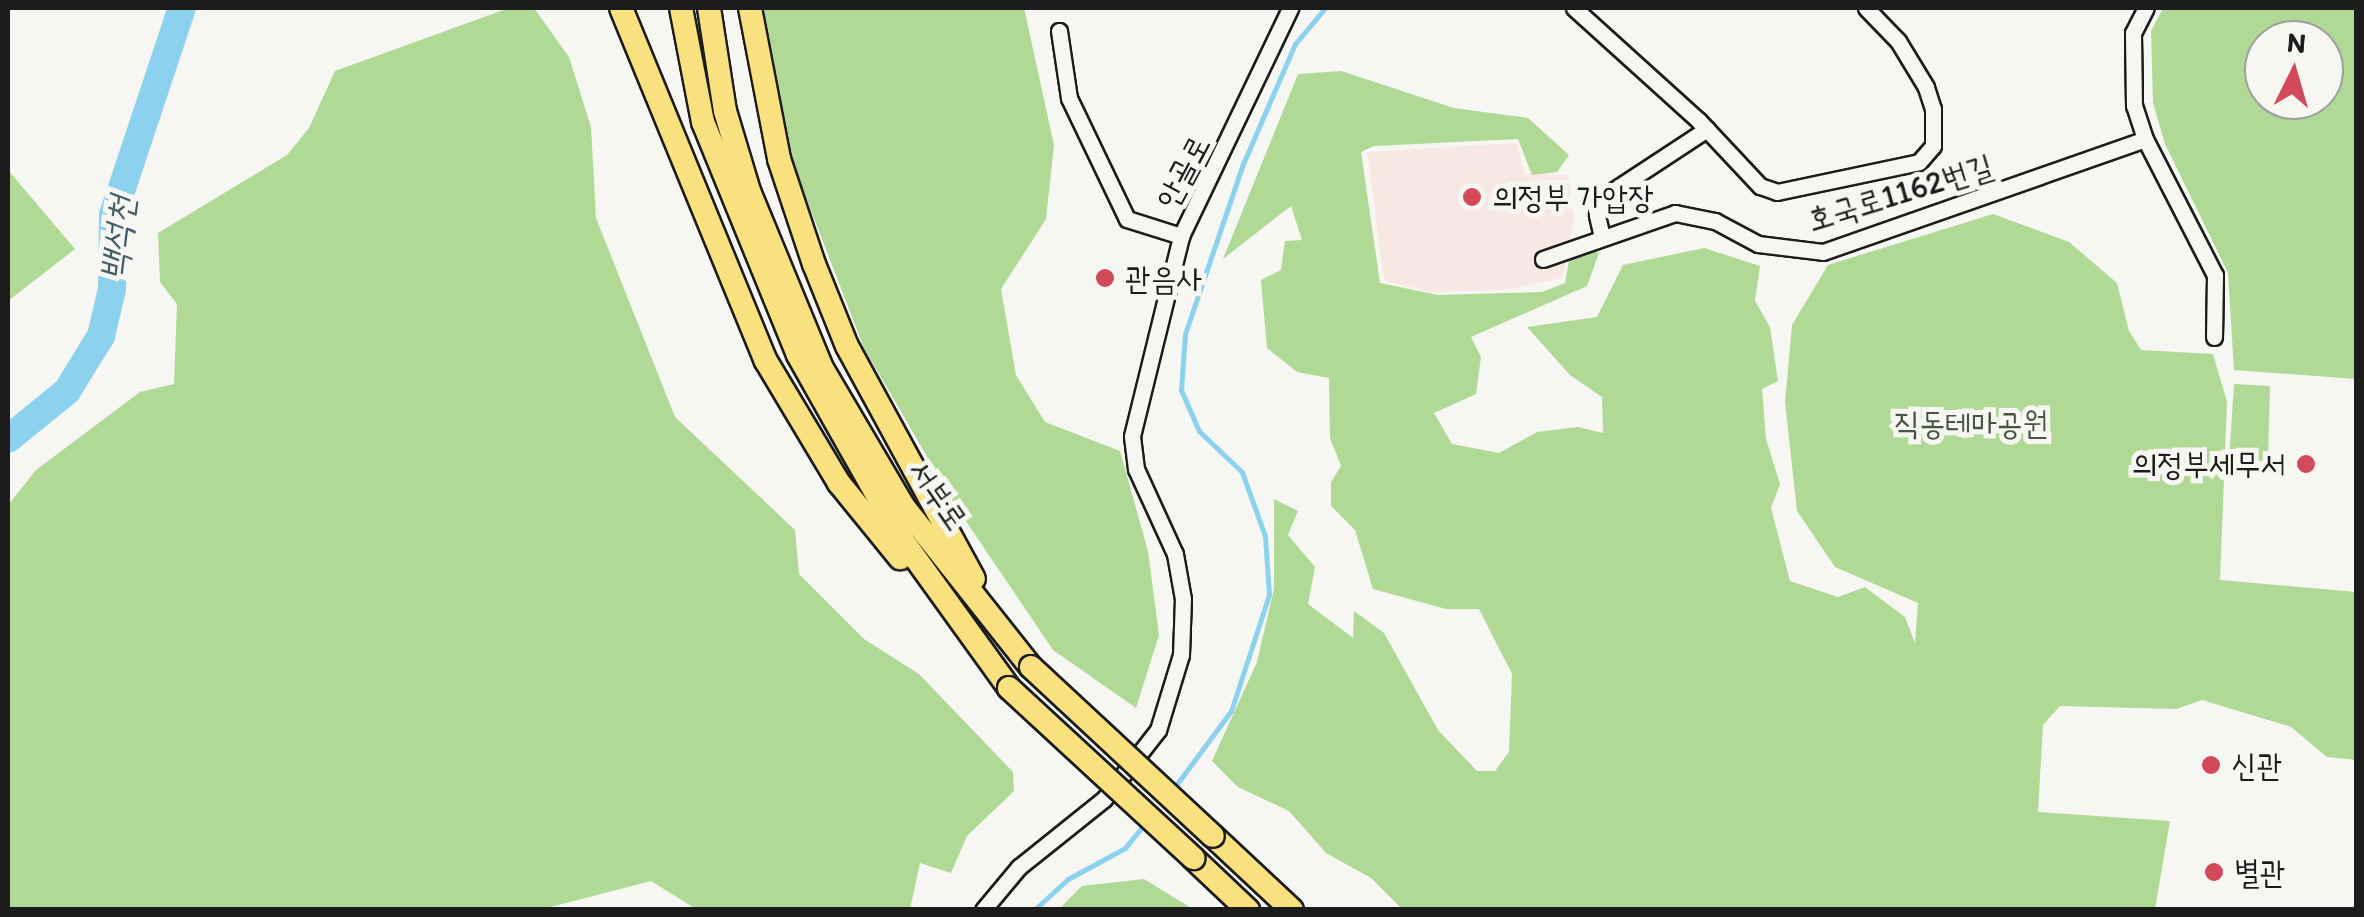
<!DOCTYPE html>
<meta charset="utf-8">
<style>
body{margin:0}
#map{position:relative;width:2364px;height:917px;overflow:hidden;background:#f6f6f2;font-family:Itim,"Poor Story",sans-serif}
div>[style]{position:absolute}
.built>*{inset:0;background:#f7e8e3}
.green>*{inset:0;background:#b0d996}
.stream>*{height:5px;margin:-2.5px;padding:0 2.5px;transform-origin:2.5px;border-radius:2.5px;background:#8cd2ee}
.river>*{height:28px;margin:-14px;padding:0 14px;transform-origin:14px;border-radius:14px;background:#8cd2ee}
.roads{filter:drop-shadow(2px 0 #1c1c1c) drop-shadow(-2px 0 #1c1c1c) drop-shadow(0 2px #1c1c1c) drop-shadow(0 -2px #1c1c1c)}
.minor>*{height:15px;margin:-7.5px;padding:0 7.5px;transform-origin:7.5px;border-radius:7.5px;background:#f6f6f2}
.highway>*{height:22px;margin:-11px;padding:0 11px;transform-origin:11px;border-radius:11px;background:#fae180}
.bridges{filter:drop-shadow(2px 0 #1c1c1c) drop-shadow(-2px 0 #1c1c1c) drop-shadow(0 2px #1c1c1c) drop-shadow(0 -2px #1c1c1c)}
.highway-bridge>*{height:22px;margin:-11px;padding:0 11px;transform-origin:11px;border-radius:11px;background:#fae180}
.dots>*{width:28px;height:28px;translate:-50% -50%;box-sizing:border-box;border:5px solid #f6f6f2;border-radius:50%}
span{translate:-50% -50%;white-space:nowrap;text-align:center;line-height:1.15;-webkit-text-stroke:10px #f6f6f2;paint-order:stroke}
.street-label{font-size:32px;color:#1c1c1c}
.poi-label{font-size:32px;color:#1c1c1c}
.left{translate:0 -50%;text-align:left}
.right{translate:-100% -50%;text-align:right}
.park-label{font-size:32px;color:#485541}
.water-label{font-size:35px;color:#435c66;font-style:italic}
.frame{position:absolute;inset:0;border:10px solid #1c1c1c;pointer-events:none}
.north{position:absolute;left:2244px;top:20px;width:100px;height:100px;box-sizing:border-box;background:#f6f6f2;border:2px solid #9f9f9c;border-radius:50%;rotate:5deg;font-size:28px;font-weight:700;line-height:40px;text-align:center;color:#1c1c1c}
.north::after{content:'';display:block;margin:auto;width:35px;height:45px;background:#d1495b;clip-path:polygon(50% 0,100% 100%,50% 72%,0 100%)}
</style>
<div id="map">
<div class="built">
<i style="clip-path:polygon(1517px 143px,1524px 174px,1568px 175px,1574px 219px,1563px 278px,1505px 290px,1429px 292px,1384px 280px,1367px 152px)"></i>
</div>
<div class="green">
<i style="clip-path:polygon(509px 8px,534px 8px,569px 57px,591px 127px,596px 218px,675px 417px,795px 530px,799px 574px,864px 639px,919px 674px,1013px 772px,1014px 791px,967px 836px,951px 873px,920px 863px,910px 909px,696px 909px,651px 881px,539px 910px,8px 909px,8px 505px,36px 470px,140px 392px,174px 384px,177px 304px,160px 282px,158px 233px,287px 155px,309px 128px,335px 71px)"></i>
<i style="clip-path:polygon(757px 8px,1024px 8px,1054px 145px,1046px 219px,1001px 289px,1016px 375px,1045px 422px,1120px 451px,1148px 551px,1159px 635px,1136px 708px,1053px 650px,957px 508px,864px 348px,761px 81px)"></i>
<i style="clip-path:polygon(evenodd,2163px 8px,2356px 8px,2356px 379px,2234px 370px,2228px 273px,2165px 144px,2153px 103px,2151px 31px,2163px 8px,2324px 40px,2324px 100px,2264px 100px,2264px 40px,2324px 40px)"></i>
<i style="clip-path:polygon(1341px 71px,1454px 108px,1528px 118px,1569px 155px,1557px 172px,1532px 175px,1518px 139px,1374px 146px,1361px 152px,1380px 283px,1438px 295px,1542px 292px,1565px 283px,1573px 238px,1599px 253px,1587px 286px,1471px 337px,1481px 357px,1476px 394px,1434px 413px,1452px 444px,1499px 453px,1537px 432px,1578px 427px,1603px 433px,1602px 397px,1570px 375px,1527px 327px,1597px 317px,1623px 265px,1704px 248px,1760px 266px,1755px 301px,1770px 327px,1778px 381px,1762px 389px,1766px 439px,1780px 484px,1771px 508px,1790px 581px,1838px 597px,1865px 587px,1905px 617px,1915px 643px,1918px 603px,1835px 567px,1797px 511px,1785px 402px,1792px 325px,1828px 265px,1993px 214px,2069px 242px,2117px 283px,2129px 331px,2141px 350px,2213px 354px,2227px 402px,2220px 580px,2356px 592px,2356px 760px,2327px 757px,2291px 727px,2202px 700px,2176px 709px,2060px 706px,2043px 725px,2038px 812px,2170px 821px,2155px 909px,1402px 909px,1371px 878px,1326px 853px,1289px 811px,1238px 787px,1212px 761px,1257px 662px,1274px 589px,1274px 499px,1298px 511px,1288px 535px,1315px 567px,1308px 604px,1353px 638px,1354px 611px,1384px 633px,1438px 730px,1477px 771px,1495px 771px,1509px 752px,1512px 674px,1479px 609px,1446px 609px,1373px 589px,1355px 530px,1331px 506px,1331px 482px,1341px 466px,1330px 438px,1329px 378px,1297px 372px,1267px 348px,1261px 280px,1281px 270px,1285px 241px,1302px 240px,1291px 206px,1223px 259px,1298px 74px)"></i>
<i style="clip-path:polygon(8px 170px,75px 249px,8px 301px)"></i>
<i style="clip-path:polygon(2234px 384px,2270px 386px,2268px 461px,2229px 460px)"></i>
<i style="clip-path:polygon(1144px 879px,1193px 909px,1059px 909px,1082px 886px)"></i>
</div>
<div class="stream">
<i style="left:1174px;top:788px;width:96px;rotate:-53.5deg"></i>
<i style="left:1231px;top:711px;width:122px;rotate:-71.9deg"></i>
<i style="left:1269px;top:595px;width:59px;rotate:-93.9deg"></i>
<i style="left:1265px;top:536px;width:68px;rotate:-109.8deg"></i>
<i style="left:1242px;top:472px;width:59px;rotate:-136.4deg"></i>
<i style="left:1199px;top:431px;width:45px;rotate:-113.7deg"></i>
<i style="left:1181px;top:390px;width:56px;rotate:-85.9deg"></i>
<i style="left:1185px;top:334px;width:180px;rotate:-71.2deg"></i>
<i style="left:1243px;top:164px;width:131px;rotate:-66.6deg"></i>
<i style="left:1295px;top:44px;width:47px;rotate:-50.2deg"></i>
<i style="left:1034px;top:910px;width:46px;rotate:-42.4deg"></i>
<i style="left:1068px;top:879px;width:65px;rotate:-28.5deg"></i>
<i style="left:1125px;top:848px;width:32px;rotate:-51deg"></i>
</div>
<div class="river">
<i style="left:8px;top:439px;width:76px;rotate:-39.1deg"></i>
<i style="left:67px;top:391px;width:65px;rotate:-58.3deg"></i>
<i style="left:101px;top:336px;width:48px;rotate:-76.8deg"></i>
<i style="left:112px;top:289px;width:74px;rotate:-89.2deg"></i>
<i style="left:113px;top:215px;width:218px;rotate:-71.6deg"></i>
</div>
<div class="roads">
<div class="minor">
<i style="left:1574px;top:8px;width:167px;rotate:42.1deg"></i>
<i style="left:1698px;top:120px;width:91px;rotate:46.8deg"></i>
<i style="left:1760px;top:186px;width:18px;rotate:19deg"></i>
<i style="left:1777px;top:192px;width:145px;rotate:-11.9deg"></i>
<i style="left:1919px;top:162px;width:21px;rotate:-49deg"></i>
<i style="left:1933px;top:146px;width:37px;rotate:-90deg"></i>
<i style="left:1933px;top:109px;width:23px;rotate:-108deg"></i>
<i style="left:1926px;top:87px;width:54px;rotate:-121.3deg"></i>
<i style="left:1898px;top:41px;width:46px;rotate:-134.1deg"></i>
<i style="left:1059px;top:31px;width:68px;rotate:81.5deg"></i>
<i style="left:1069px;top:98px;width:134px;rotate:64.4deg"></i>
<i style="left:1127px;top:219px;width:57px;rotate:17.5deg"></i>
<i style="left:2145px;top:139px;width:153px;rotate:62.8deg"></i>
<i style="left:2215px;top:275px;width:62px;rotate:90.9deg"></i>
<i style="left:1602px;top:237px;width:23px;rotate:-103deg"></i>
<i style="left:1597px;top:215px;width:21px;rotate:-67deg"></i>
<i style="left:1605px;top:196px;width:122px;rotate:-33.3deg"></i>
<i style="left:1543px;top:259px;width:140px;rotate:-19.2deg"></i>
<i style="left:1675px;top:213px;width:41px;rotate:11.3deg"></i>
<i style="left:1715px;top:221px;width:49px;rotate:28.1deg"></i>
<i style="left:1758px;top:244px;width:65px;rotate:7deg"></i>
<i style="left:1823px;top:252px;width:341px;rotate:-19.3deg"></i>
<i style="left:2145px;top:139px;width:35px;rotate:-108deg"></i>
<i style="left:2134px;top:106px;width:73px;rotate:-90.8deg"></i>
<i style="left:2133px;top:33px;width:28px;rotate:-63deg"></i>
<i style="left:983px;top:910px;width:56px;rotate:-50.1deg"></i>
<i style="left:1019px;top:867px;width:109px;rotate:-38.7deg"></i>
<i style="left:1104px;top:799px;width:88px;rotate:-52deg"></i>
<i style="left:1158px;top:730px;width:78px;rotate:-73deg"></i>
<i style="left:1181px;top:655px;width:56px;rotate:-88deg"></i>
<i style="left:1183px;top:599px;width:46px;rotate:-100.1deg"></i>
<i style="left:1175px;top:554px;width:94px;rotate:-114.6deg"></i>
<i style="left:1136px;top:469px;width:33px;rotate:-97deg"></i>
<i style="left:1132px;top:436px;width:206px;rotate:-76.2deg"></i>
<i style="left:1181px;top:236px;width:253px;rotate:-64.4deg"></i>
</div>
<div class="highway">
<i style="left:621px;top:8px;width:382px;rotate:67.7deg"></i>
<i style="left:766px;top:361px;width:142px;rotate:59.1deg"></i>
<i style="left:839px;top:483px;width:97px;rotate:50.9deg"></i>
<i style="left:681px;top:8px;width:116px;rotate:79.1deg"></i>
<i style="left:703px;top:122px;width:252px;rotate:67.8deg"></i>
<i style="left:798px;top:355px;width:210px;rotate:60.6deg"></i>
<i style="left:901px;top:538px;width:185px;rotate:54.2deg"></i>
<i style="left:709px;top:8px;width:104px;rotate:81.2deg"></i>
<i style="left:725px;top:111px;width:84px;rotate:73.3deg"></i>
<i style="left:749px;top:191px;width:191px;rotate:67.6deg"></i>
<i style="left:822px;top:368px;width:161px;rotate:59.5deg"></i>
<i style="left:904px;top:507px;width:204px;rotate:51.6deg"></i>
<i style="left:750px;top:8px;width:154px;rotate:79.1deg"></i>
<i style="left:779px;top:159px;width:111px;rotate:71.6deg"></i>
<i style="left:814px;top:264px;width:88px;rotate:68.1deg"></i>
<i style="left:847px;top:346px;width:265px;rotate:61.4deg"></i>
<i style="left:1213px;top:836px;width:108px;rotate:43.1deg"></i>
<i style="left:1193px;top:858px;width:76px;rotate:43.4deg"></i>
</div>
</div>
<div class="bridges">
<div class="highway-bridge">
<i style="left:1031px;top:667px;width:248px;rotate:42.9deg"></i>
<i style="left:1009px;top:688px;width:251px;rotate:42.7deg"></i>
</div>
</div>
<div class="dots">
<i style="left:1472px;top:197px;background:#d1495b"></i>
<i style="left:1105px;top:278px;background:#d1495b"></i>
<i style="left:2306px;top:464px;background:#d1495b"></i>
<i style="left:2211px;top:765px;background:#d1495b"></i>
<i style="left:2214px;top:872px;background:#d1495b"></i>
</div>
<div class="street-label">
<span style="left:1183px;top:172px;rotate:-62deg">안골로</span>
<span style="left:1900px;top:193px;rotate:-17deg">호국로1162번길</span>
<span style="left:938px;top:495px;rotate:55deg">서부로</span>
</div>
<div class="poi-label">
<span class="left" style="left:1492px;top:197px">의정부 가압장</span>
<span class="left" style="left:1125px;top:278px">관음사</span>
<span class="right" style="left:2286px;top:464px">의정부세무서</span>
<span class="left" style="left:2231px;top:765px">신관</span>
<span class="left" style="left:2234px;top:872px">별관</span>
</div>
<div class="park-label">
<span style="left:1971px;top:423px">직동테마공원</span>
</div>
<div class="water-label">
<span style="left:117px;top:238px;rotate:-83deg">백석천</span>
</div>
<div class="frame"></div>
<div class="north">N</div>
</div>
